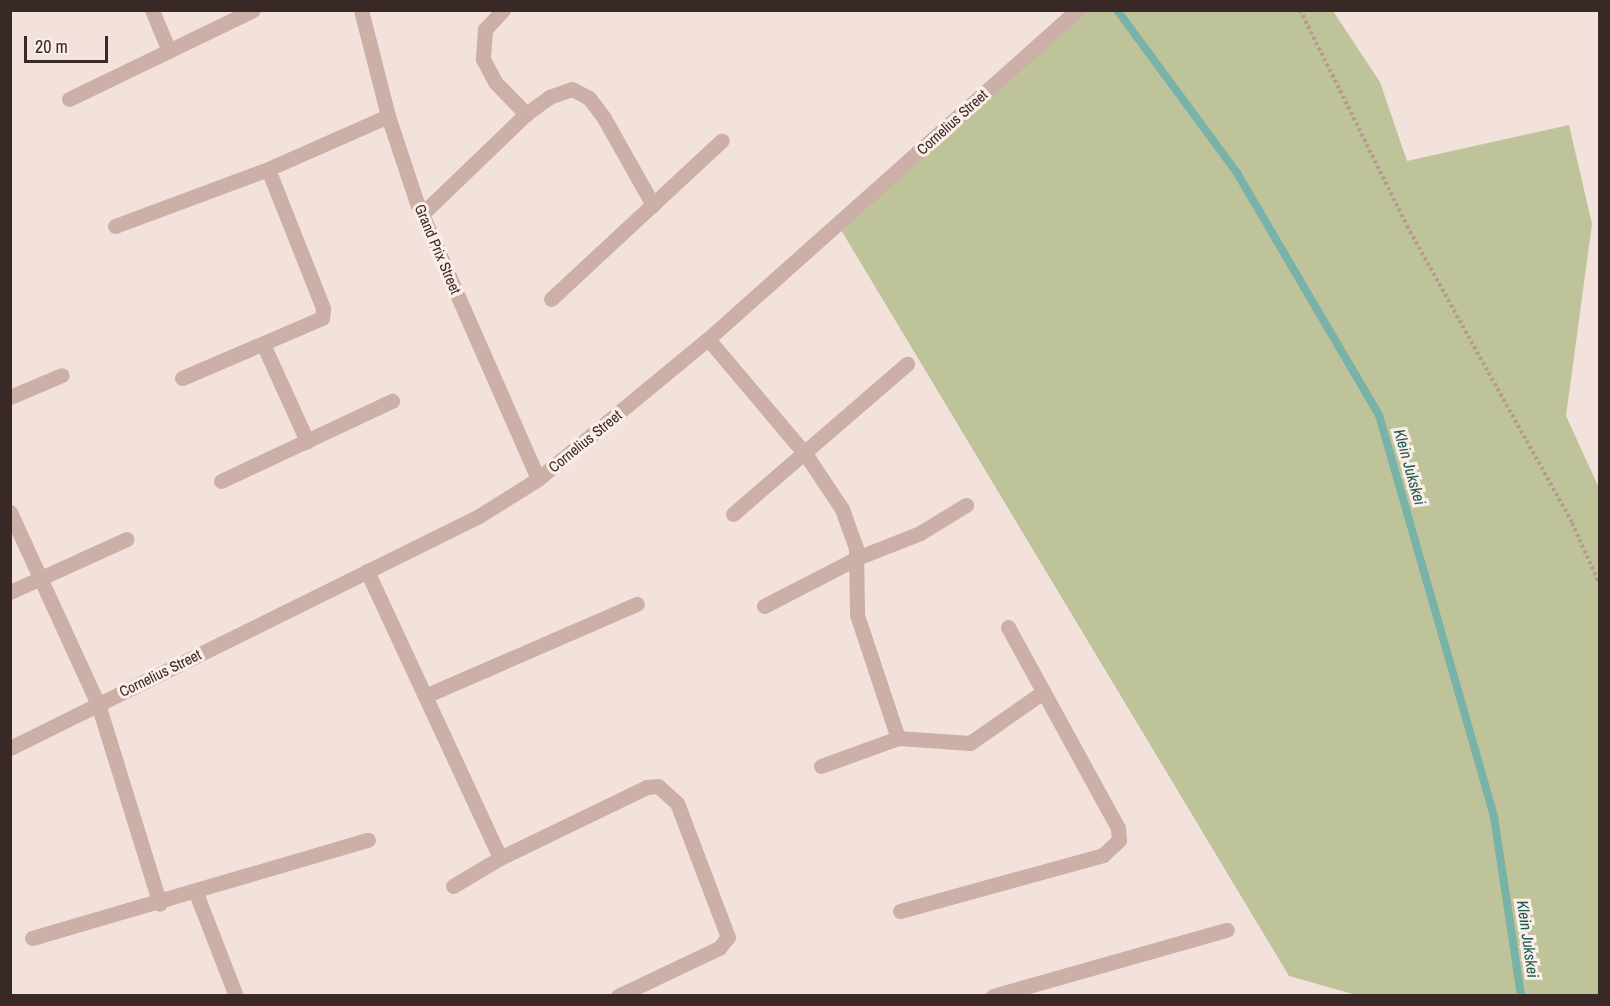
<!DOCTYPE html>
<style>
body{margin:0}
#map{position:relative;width:1610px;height:1006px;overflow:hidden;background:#f3e2db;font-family:"Archivo Narrow",sans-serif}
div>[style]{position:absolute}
.green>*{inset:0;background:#bfc399}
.stream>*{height:8px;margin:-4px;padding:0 4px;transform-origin:4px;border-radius:4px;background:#78b2a8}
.path>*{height:4px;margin-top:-2px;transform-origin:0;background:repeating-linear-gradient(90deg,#b89890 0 3px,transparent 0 6px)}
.street>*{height:15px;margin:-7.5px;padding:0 7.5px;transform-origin:7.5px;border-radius:7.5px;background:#ccafa6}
span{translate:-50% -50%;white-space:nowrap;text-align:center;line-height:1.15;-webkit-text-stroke:6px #fbede7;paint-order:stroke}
.street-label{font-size:15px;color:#382927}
.water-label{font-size:16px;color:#1a5c52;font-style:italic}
.frame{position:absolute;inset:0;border:12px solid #382927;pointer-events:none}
.scale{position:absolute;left:24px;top:36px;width:84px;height:27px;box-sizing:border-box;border:3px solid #382927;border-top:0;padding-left:8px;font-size:18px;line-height:21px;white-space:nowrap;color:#382927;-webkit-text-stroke:4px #fbede7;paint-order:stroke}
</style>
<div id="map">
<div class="green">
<i style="clip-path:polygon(1080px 11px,1333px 11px,1380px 82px,1407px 161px,1569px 125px,1592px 224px,1566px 416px,1599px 488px,1599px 995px,1356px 995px,1289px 976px,838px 225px)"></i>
</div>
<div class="stream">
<i style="left:1117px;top:10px;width:202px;rotate:53.6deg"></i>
<i style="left:1237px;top:173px;width:281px;rotate:59.6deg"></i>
<i style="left:1379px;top:415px;width:418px;rotate:74deg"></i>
<i style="left:1494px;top:817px;width:181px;rotate:81.4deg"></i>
</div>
<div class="path">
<i style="left:1300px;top:10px;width:241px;rotate:63.6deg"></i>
<i style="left:1407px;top:226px;width:340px;rotate:60.9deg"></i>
<i style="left:1572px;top:523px;width:68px;rotate:65.7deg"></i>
</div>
<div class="street">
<i style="left:152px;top:10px;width:44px;rotate:67.5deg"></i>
<i style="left:361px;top:10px;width:109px;rotate:75.7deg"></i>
<i style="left:388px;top:116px;width:92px;rotate:71.6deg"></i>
<i style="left:417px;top:203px;width:301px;rotate:66.3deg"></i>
<i style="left:503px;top:10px;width:26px;rotate:133deg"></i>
<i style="left:485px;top:29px;width:30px;rotate:94deg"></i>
<i style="left:483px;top:59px;width:26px;rotate:62deg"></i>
<i style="left:495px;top:82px;width:45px;rotate:45.9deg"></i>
<i style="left:69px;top:99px;width:204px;rotate:-25.8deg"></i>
<i style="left:422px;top:214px;width:144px;rotate:-43.9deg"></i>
<i style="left:526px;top:114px;width:29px;rotate:-36deg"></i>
<i style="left:549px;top:97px;width:24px;rotate:-19deg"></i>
<i style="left:572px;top:89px;width:19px;rotate:28deg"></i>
<i style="left:589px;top:98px;width:25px;rotate:53deg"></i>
<i style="left:604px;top:118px;width:100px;rotate:60.6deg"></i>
<i style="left:115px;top:226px;width:163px;rotate:-20.4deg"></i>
<i style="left:268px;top:169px;width:131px;rotate:-23.8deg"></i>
<i style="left:551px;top:299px;width:233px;rotate:-42.9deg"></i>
<i style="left:708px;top:339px;width:152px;rotate:49.8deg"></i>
<i style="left:806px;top:455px;width:65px;rotate:56.3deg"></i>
<i style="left:842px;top:509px;width:41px;rotate:70.3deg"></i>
<i style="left:856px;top:548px;width:67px;rotate:89.1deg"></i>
<i style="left:857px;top:615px;width:130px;rotate:71.6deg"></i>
<i style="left:898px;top:738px;width:72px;rotate:4deg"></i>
<i style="left:970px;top:743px;width:89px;rotate:-34.9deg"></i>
<i style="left:263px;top:344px;width:107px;rotate:65.6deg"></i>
<i style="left:182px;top:378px;width:152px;rotate:-23.2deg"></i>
<i style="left:322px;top:318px;width:10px;rotate:-84deg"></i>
<i style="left:323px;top:308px;width:149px;rotate:-111.6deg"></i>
<i style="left:10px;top:397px;width:56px;rotate:-22.9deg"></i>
<i style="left:221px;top:481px;width:189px;rotate:-25.1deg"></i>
<i style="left:10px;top:512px;width:211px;rotate:65.4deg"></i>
<i style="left:98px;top:704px;width:209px;rotate:72.8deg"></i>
<i style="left:733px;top:514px;width:230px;rotate:-40.8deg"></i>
<i style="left:367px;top:571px;width:316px;rotate:65.1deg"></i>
<i style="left:10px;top:592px;width:128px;rotate:-24.4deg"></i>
<i style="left:764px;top:606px;width:105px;rotate:-27.3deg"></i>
<i style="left:857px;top:558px;width:68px;rotate:-21.6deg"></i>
<i style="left:920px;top:533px;width:54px;rotate:-31.3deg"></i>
<i style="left:425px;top:696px;width:231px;rotate:-23.5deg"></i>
<i style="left:10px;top:748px;width:523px;rotate:-26.32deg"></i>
<i style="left:479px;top:516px;width:70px;rotate:-32.1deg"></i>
<i style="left:538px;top:479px;width:220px;rotate:-39.5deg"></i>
<i style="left:708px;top:339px;width:494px;rotate:-41.7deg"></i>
<i style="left:821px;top:766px;width:82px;rotate:-20deg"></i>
<i style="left:453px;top:886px;width:55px;rotate:-30.8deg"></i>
<i style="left:500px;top:858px;width:163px;rotate:-25.8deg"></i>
<i style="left:647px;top:787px;width:11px;rotate:-5deg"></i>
<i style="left:658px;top:786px;width:25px;rotate:42deg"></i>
<i style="left:677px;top:803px;width:143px;rotate:69.2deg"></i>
<i style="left:728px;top:937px;width:14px;rotate:129deg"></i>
<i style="left:719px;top:948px;width:112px;rotate:154.6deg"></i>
<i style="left:196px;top:893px;width:110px;rotate:68.8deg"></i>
<i style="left:900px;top:911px;width:211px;rotate:-15.4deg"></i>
<i style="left:1103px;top:855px;width:22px;rotate:-43deg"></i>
<i style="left:1119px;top:840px;width:12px;rotate:-95deg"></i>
<i style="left:1118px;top:828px;width:229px;rotate:-118.7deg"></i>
<i style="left:32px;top:938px;width:350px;rotate:-16.3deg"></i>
<i style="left:993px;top:996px;width:243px;rotate:-15.8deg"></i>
</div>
<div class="street-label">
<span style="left:952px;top:122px;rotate:-42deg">Cornelius Street</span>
<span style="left:438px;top:249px;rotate:67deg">Grand Prix Street</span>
<span style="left:585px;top:441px;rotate:-39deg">Cornelius Street</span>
<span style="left:160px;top:673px;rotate:-26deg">Cornelius Street</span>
</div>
<div class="water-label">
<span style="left:1410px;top:467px;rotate:74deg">Klein Jukskei</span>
<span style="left:1528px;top:939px;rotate:82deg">Klein Jukskei</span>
</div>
<div class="frame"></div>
<div class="scale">20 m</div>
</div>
